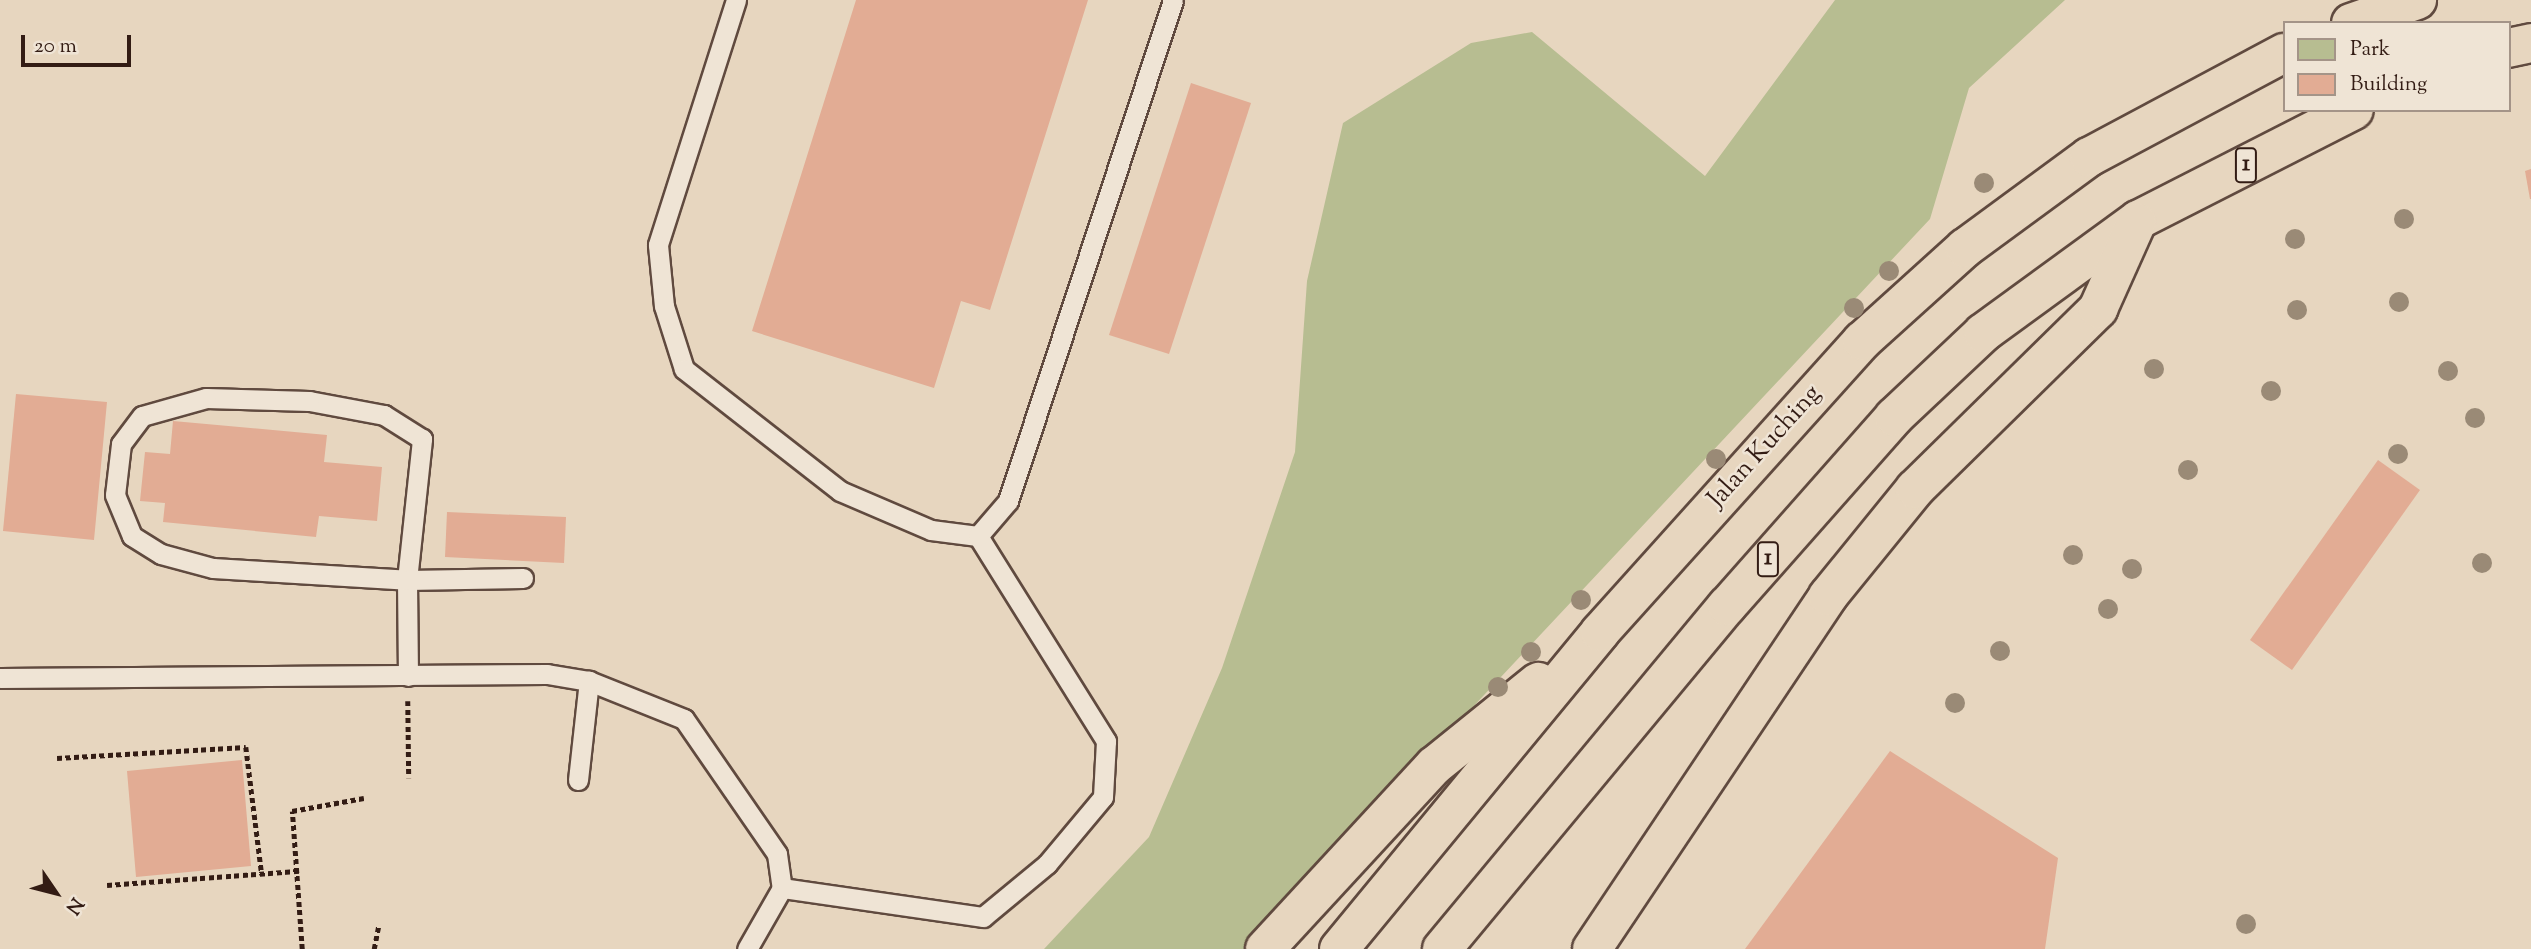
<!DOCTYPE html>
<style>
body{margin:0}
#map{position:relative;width:2531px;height:949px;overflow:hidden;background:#e7d6bf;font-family:"Sorts Mill Goudy",serif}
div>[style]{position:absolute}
.green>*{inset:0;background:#b7bd91}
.building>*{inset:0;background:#e2ac94}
.path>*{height:4.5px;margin-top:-2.25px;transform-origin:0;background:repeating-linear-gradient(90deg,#331c14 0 5px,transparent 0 8.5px)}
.roads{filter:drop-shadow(2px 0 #604a3f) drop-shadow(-2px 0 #604a3f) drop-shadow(0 2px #604a3f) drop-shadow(0 -2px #604a3f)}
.service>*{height:19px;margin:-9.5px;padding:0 9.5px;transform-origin:9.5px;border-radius:9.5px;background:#efe4d5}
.trunk>*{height:38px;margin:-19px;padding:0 19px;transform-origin:19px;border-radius:19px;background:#e7d6bf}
.trees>*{width:20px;height:20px;margin:-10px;border-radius:50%;background:#9a8a76}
span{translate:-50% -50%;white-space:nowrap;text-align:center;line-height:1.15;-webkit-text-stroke:5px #efe4d5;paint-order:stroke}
.shield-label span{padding:2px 5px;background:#efe4d5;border:2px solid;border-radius:5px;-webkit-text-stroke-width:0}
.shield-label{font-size:24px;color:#331c14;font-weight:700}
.street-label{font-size:26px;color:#331c14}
.legend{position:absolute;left:2283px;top:21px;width:228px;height:91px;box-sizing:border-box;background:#efe4d5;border:2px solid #a49488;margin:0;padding:9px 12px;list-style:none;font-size:21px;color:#331c14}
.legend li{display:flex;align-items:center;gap:14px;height:35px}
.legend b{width:35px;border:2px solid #a49488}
.north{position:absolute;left:21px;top:858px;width:70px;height:70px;-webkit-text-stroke:5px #efe4d5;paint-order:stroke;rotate:125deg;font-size:19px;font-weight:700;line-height:28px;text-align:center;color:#331c14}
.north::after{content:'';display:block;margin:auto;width:24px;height:32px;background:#331c14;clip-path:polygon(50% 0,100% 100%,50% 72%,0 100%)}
.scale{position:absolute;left:21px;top:35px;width:110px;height:32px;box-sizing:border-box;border:4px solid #331c14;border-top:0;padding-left:9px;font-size:21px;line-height:24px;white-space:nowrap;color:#331c14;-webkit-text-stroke:5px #efe4d5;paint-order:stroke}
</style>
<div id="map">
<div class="green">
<i style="clip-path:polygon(1835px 0,2065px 0,1969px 88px,1930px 219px,1246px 949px,1044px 949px,1149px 837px,1222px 668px,1295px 452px,1307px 281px,1343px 123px,1471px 43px,1532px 32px,1705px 176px)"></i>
</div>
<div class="building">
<i style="clip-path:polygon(856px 0,1088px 0,990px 310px,961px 301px,934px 388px,752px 331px)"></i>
<i style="clip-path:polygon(1191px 83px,1251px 103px,1169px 354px,1109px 335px)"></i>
<i style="clip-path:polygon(2531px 169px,2531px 199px,2530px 199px,2525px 171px)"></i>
<i style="clip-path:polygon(16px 394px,107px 402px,94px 540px,3px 531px)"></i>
<i style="clip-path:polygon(173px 421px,327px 435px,324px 462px,382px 467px,377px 521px,319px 516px,316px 537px,163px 522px,165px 503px,140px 501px,145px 452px,170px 454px)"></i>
<i style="clip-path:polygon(2378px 460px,2420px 490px,2292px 670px,2250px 640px)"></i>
<i style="clip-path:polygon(447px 512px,566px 517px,564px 563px,445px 557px)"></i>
<i style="clip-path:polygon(1890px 751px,2058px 858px,2045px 949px,1745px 949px)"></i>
<i style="clip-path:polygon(242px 760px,251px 866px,136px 877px,127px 771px)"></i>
</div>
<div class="path">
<i style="left:408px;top:701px;width:77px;rotate:89.3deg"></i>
<i style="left:57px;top:758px;width:189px;rotate:-3.3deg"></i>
<i style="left:246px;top:747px;width:129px;rotate:82.9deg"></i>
<i style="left:107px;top:885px;width:193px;rotate:-4.2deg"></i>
<i style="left:302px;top:949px;width:138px;rotate:-94.1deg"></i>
<i style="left:292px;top:811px;width:73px;rotate:-10.2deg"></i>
<i style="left:374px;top:949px;width:25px;rotate:-79deg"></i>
</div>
<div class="roads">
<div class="service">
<i style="left:736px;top:0;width:257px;rotate:107.7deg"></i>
<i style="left:658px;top:245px;width:61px;rotate:84.4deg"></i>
<i style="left:664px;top:306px;width:66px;rotate:72.4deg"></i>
<i style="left:684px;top:369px;width:198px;rotate:38deg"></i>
<i style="left:840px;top:491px;width:99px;rotate:23.2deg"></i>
<i style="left:931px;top:530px;width:47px;rotate:7.3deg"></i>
<i style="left:978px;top:536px;width:242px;rotate:58deg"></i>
<i style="left:1106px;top:741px;width:56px;rotate:93.1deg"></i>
<i style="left:1103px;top:797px;width:87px;rotate:129.9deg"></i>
<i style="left:1047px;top:864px;width:83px;rotate:140.4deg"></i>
<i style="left:983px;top:917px;width:203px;rotate:-171.8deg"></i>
<i style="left:978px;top:536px;width:46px;rotate:-49.4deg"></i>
<i style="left:1008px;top:501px;width:527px;rotate:-71.77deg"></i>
<i style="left:408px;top:676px;width:96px;rotate:-90.6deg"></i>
<i style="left:407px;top:580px;width:142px;rotate:-83.9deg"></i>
<i style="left:422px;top:439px;width:45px;rotate:-147.7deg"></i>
<i style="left:384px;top:415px;width:76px;rotate:-169.4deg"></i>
<i style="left:309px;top:401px;width:103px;rotate:-178.3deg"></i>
<i style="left:206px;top:398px;width:66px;rotate:164.3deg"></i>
<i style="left:142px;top:416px;width:35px;rotate:127deg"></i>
<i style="left:121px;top:444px;width:51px;rotate:96.7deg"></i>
<i style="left:115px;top:495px;width:44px;rotate:67.5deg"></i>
<i style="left:132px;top:536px;width:34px;rotate:32deg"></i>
<i style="left:161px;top:554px;width:54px;rotate:15.1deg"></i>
<i style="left:213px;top:568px;width:194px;rotate:3.5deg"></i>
<i style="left:407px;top:580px;width:116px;rotate:-1deg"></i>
<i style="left:0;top:678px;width:547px;rotate:-0.42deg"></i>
<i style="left:547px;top:674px;width:43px;rotate:9.5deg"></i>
<i style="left:589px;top:681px;width:102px;rotate:21.8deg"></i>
<i style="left:684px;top:719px;width:164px;rotate:55.4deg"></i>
<i style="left:777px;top:854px;width:34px;rotate:82deg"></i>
<i style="left:782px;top:888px;width:70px;rotate:119.8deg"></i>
<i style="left:578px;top:780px;width:100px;rotate:-83.7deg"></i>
</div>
<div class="trunk">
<i style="left:2351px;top:23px;width:70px;rotate:-19.2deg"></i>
<i style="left:2508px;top:48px;width:24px;rotate:-12deg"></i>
<i style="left:1265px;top:949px;width:249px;rotate:-47.3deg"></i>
<i style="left:1434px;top:766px;width:134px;rotate:-38.9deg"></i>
<i style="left:1339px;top:949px;width:411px;rotate:-50.5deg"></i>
<i style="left:1600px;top:632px;width:392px;rotate:-48deg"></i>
<i style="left:1862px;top:341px;width:139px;rotate:-42.1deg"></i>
<i style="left:1965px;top:248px;width:154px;rotate:-36.3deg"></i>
<i style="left:2089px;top:157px;width:221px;rotate:-28.1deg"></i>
<i style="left:1442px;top:949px;width:446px;rotate:-50.3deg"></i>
<i style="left:1727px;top:606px;width:252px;rotate:-48.5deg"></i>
<i style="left:1894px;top:417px;width:122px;rotate:-43.3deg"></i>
<i style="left:1983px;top:333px;width:192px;rotate:-36.1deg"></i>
<i style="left:2138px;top:220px;width:242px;rotate:-27deg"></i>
<i style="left:1592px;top:949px;width:425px;rotate:-56.2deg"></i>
<i style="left:1828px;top:596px;width:138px;rotate:-50.9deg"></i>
<i style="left:1915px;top:489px;width:257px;rotate:-44.5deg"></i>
<i style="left:2098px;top:309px;width:95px;rotate:-65.9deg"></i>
</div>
</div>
<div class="trees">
<i style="left:1984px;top:183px"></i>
<i style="left:2404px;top:219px"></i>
<i style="left:2295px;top:239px"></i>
<i style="left:1889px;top:271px"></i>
<i style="left:2399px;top:302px"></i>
<i style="left:1854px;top:308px"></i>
<i style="left:2297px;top:310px"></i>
<i style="left:2154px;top:369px"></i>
<i style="left:2448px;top:371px"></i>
<i style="left:2271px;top:391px"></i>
<i style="left:2475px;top:418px"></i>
<i style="left:2398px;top:454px"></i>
<i style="left:1716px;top:459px"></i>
<i style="left:2188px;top:470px"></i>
<i style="left:2073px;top:555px"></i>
<i style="left:2482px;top:563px"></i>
<i style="left:2132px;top:569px"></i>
<i style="left:1581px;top:600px"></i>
<i style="left:2108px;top:609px"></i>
<i style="left:2000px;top:651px"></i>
<i style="left:1531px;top:652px"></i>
<i style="left:1498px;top:687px"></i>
<i style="left:1955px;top:703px"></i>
<i style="left:2246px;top:924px"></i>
</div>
<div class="shield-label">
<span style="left:2246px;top:165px">1</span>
<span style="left:1768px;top:559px">1</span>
</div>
<div class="street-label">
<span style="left:1765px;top:447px;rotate:-48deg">Jalan Kuching</span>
</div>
<ul class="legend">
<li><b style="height:19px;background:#b7bd91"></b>Park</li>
<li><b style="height:19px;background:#e2ac94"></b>Building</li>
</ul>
<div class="north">N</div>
<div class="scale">20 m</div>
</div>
